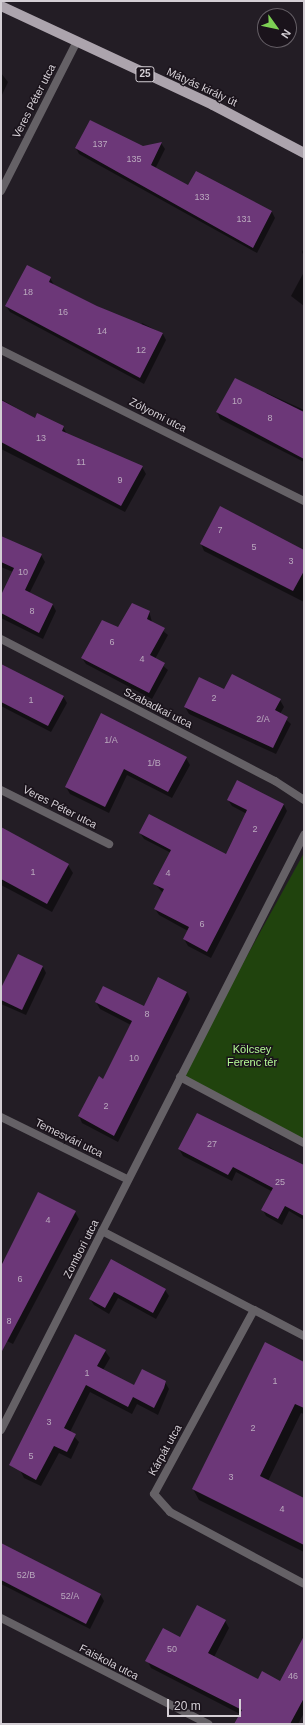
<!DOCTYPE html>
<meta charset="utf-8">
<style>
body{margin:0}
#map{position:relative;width:305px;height:1725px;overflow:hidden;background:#231d25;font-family:Arial,sans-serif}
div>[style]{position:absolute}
.green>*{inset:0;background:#20430d}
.shadow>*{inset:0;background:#0007}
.building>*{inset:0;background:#6c3778}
.street>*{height:8px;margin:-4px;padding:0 4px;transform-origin:4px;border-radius:4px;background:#656166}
.primary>*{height:10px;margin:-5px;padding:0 5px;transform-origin:5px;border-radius:5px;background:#aca4ad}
span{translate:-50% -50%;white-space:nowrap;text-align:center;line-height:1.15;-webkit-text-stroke:3px #1a131b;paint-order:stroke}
.number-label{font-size:9px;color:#baa9be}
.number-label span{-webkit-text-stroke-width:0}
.shield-label span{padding:1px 3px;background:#1a131b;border:1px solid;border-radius:3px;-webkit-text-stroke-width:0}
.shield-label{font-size:10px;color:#d4cfd5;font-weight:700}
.street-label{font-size:11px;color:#d4cfd5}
.park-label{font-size:11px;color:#b4fa95}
.frame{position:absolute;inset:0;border:2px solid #d4cfd5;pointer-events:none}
.north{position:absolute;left:257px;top:8px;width:40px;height:40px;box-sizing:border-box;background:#1a131b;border:1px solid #645e65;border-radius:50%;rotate:123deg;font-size:11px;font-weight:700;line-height:16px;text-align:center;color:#d4cfd5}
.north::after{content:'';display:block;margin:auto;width:14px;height:18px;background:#7dd154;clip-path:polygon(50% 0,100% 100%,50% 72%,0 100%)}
.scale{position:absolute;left:167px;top:1699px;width:74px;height:18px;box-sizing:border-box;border:2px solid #d4cfd5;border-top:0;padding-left:5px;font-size:12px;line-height:14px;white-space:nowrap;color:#d4cfd5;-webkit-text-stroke:3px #1a131b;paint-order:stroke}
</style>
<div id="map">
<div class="green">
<i style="clip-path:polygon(304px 853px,304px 1143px,180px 1077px)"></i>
</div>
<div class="shadow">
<i style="clip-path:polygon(1px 73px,8px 82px,1px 97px)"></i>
<i style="clip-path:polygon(161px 143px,165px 149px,155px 169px,188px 187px,272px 212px,275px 218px,257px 253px,79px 154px,76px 148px,143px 148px)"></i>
<i style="clip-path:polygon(304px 248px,304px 256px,302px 252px)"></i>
<i style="clip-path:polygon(304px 272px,304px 306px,291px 296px)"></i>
<i style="clip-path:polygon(50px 278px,54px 285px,140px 327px,142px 323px,163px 334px,166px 340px,144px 384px,10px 312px,6px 306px)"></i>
<i style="clip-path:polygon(267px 393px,304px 410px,304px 462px,220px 419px,217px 412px)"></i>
<i style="clip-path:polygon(1px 399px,35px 419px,63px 427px,67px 434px,142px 467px,146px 474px,125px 512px,1px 449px)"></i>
<i style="clip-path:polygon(1px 537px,41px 555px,45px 562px,29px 594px,53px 605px,56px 611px,43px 639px,1px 618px,1px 598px,13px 572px,1px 567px)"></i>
<i style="clip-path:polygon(201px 544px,304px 550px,304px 602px,204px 551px)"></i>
<i style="clip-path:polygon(149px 611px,152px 622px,168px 635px,155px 659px,168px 670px,152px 699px,86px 664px,82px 658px,118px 628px)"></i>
<i style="clip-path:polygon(1px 665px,63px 696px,67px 703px,51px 732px,1px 706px)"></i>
<i style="clip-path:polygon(232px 675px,280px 700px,284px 707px,280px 714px,291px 724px,276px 754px,189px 714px,185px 707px,224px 691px)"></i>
<i style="clip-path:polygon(102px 714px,186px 758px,190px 765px,172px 798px,127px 775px,109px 813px,70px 794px,66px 787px)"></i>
<i style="clip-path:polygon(237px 782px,284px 805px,287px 811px,211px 958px,188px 946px,184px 939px,188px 931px,159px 915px,155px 909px,163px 893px,155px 884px,171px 853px,144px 839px,140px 833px,226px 856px,247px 814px,232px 806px,228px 800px)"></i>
<i style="clip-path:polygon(1px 829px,68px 865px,73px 873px,52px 912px,1px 885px)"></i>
<i style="clip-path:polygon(43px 967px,46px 973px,26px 1015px,1px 1004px,1px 990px)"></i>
<i style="clip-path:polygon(187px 992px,190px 999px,118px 1142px,82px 1123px,79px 1116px,103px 1081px,131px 1025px,100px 1009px,96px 1002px,144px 1008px)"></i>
<i style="clip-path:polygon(269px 1147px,304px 1167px,304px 1220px,289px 1211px,282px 1225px,266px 1216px,263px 1210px,273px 1192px,236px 1172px,232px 1181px,183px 1156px,179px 1149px,267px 1151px)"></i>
<i style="clip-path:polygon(75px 1212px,79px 1219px,13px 1344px,1px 1338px,1px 1262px)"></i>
<i style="clip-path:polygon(111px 1260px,165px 1290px,169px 1296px,156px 1319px,118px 1298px,109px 1314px,94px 1305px,90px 1299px)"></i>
<i style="clip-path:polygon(105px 1351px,110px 1358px,103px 1370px,134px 1386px,165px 1382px,169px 1389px,158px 1415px,137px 1404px,132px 1414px,90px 1392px,70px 1432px,79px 1442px,71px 1459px,59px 1453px,41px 1486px,24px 1478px,20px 1470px)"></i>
<i style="clip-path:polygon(304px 1363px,304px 1414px,301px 1413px,268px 1481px,304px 1499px,304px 1552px,199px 1500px,193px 1489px)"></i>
<i style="clip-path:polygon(1px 1544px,100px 1594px,104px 1601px,90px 1629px,1px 1584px)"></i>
<i style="clip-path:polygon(225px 1621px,229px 1628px,214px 1657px,259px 1680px,280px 1682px,304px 1638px,304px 1713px,298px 1724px,241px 1724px,240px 1714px,151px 1668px,147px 1660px,181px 1639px)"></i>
</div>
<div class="building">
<i style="clip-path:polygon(90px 120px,143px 146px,162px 142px,151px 165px,188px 185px,196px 171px,272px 211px,253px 248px,75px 148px)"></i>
<i style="clip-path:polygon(27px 265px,51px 277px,49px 282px,97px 306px,163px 333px,140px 378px,5px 306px)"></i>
<i style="clip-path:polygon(235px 378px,304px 412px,304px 459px,216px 412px)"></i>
<i style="clip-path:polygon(1px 400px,35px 418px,37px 413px,64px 426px,62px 431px,143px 466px,121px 506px,1px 442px)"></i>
<i style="clip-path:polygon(220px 506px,304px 550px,304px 571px,293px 591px,200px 544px)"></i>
<i style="clip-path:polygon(1px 536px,42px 554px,25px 590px,53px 604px,39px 633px,1px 613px,1px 595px,14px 568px,1px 562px)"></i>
<i style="clip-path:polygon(132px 603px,150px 611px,147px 619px,165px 628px,150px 655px,165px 663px,149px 693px,81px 658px,102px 620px,118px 627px)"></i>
<i style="clip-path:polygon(1px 664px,64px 696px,48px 726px,1px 702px)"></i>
<i style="clip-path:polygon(232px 674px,281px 699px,275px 710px,288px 717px,273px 748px,184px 707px,199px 677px,224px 689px)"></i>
<i style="clip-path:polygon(101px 713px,187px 757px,168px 792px,124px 769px,105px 807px,65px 787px)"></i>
<i style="clip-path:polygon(237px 780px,284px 804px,207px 952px,183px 939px,189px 927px,154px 909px,164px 889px,153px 884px,171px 850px,139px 833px,149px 814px,226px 854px,247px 810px,227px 800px)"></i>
<i style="clip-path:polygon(1px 827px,69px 864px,47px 904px,1px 879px)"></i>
<i style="clip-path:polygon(18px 954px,43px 966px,22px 1010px,1px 1000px,1px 988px)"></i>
<i style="clip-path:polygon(158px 977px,187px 992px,114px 1136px,78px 1116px,99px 1076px,103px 1079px,132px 1021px,95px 1002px,103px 986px,144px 1006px)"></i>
<i style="clip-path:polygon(197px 1113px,304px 1165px,304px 1216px,285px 1206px,278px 1219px,261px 1210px,273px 1188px,233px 1167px,228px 1175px,178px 1149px)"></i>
<i style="clip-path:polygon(38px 1192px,76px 1211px,1px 1353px,1px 1266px)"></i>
<i style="clip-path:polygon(111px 1259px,166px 1289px,153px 1313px,114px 1292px,105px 1308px,89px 1299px)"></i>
<i style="clip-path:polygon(75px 1334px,106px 1350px,97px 1366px,134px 1385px,142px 1369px,166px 1381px,164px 1388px,154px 1408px,133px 1397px,128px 1407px,86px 1385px,64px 1428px,76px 1434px,67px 1452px,54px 1446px,36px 1480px,9px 1465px)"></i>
<i style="clip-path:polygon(265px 1342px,304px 1362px,304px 1408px,295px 1404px,260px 1476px,304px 1498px,304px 1545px,192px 1489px)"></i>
<i style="clip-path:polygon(1px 1543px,101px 1594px,86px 1624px,1px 1580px)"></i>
<i style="clip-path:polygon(197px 1605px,226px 1620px,208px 1653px,258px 1679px,262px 1671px,280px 1681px,304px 1636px,304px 1698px,290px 1724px,234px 1724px,242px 1710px,145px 1661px,163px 1628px,180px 1637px)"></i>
</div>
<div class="street">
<i style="left:1px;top:191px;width:166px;rotate:-63.1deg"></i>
<i style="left:1px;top:350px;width:339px;rotate:26.5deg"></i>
<i style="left:1px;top:639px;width:309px;rotate:27.4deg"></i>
<i style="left:275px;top:781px;width:35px;rotate:33deg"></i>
<i style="left:1px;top:790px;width:121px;rotate:26.6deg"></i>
<i style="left:180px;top:1077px;width:140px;rotate:28deg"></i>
<i style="left:1px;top:1117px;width:140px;rotate:26.2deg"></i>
<i style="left:102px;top:1231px;width:171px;rotate:27.5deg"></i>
<i style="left:304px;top:1336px;width:56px;rotate:-152.5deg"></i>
<i style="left:254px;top:1310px;width:209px;rotate:118.5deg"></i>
<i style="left:154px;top:1494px;width:24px;rotate:48deg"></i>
<i style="left:170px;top:1512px;width:152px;rotate:28.2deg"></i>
<i style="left:1px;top:1430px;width:668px;rotate:-63.01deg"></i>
<i style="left:1px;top:1618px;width:233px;rotate:27.1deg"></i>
</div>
<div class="primary">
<i style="left:1px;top:6px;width:234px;rotate:25deg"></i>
<i style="left:213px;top:105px;width:103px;rotate:27.8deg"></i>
</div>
<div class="number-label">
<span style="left:100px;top:144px">137</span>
<span style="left:134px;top:159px">135</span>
<span style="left:202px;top:197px">133</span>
<span style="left:244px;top:219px">131</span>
<span style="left:28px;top:292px">18</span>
<span style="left:63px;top:312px">16</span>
<span style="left:102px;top:331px">14</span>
<span style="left:141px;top:350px">12</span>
<span style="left:237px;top:401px">10</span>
<span style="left:270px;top:418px">8</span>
<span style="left:41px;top:438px">13</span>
<span style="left:81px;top:462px">11</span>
<span style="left:120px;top:480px">9</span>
<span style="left:220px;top:530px">7</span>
<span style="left:254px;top:547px">5</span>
<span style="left:291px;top:561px">3</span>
<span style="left:23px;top:572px">10</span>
<span style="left:32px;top:611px">8</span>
<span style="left:112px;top:642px">6</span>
<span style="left:142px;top:659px">4</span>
<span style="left:214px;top:698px">2</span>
<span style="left:31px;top:700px">1</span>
<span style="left:263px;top:719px">2/A</span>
<span style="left:111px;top:740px">1/A</span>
<span style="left:154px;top:763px">1/B</span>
<span style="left:255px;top:829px">2</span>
<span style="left:33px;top:872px">1</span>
<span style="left:168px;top:873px">4</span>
<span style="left:202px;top:924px">6</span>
<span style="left:147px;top:1014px">8</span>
<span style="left:134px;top:1058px">10</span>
<span style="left:106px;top:1106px">2</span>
<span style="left:212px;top:1144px">27</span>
<span style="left:280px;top:1182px">25</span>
<span style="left:48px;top:1220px">4</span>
<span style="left:20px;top:1279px">6</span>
<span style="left:9px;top:1321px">8</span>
<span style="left:87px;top:1373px">1</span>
<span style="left:275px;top:1381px">1</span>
<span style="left:49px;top:1422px">3</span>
<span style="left:253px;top:1428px">2</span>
<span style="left:31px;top:1456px">5</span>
<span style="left:231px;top:1477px">3</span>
<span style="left:282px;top:1509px">4</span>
<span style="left:26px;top:1575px">52/B</span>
<span style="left:70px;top:1596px">52/A</span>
<span style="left:172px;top:1649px">50</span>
<span style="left:293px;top:1676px">46</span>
</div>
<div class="shield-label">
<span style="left:145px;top:74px">25</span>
</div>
<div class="street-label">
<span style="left:202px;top:87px;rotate:25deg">Mátyás király út</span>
<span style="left:34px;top:101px;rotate:-63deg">Veres Péter utca</span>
<span style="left:158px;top:415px;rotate:27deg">Zólyomi utca</span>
<span style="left:158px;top:708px;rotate:27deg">Szabadkai utca</span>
<span style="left:60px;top:807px;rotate:27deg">Veres Péter utca</span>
<span style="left:69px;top:1138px;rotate:26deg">Temesvári utca</span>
<span style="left:81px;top:1249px;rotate:-63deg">Zombori utca</span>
<span style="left:165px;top:1450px;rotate:-61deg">Kárpát utca</span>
<span style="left:109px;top:1662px;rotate:27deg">Faiskola utca</span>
</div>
<div class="park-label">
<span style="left:252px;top:1056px">Kölcsey<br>Ferenc tér</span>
</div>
<div class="frame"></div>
<div class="north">N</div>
<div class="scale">20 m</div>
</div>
